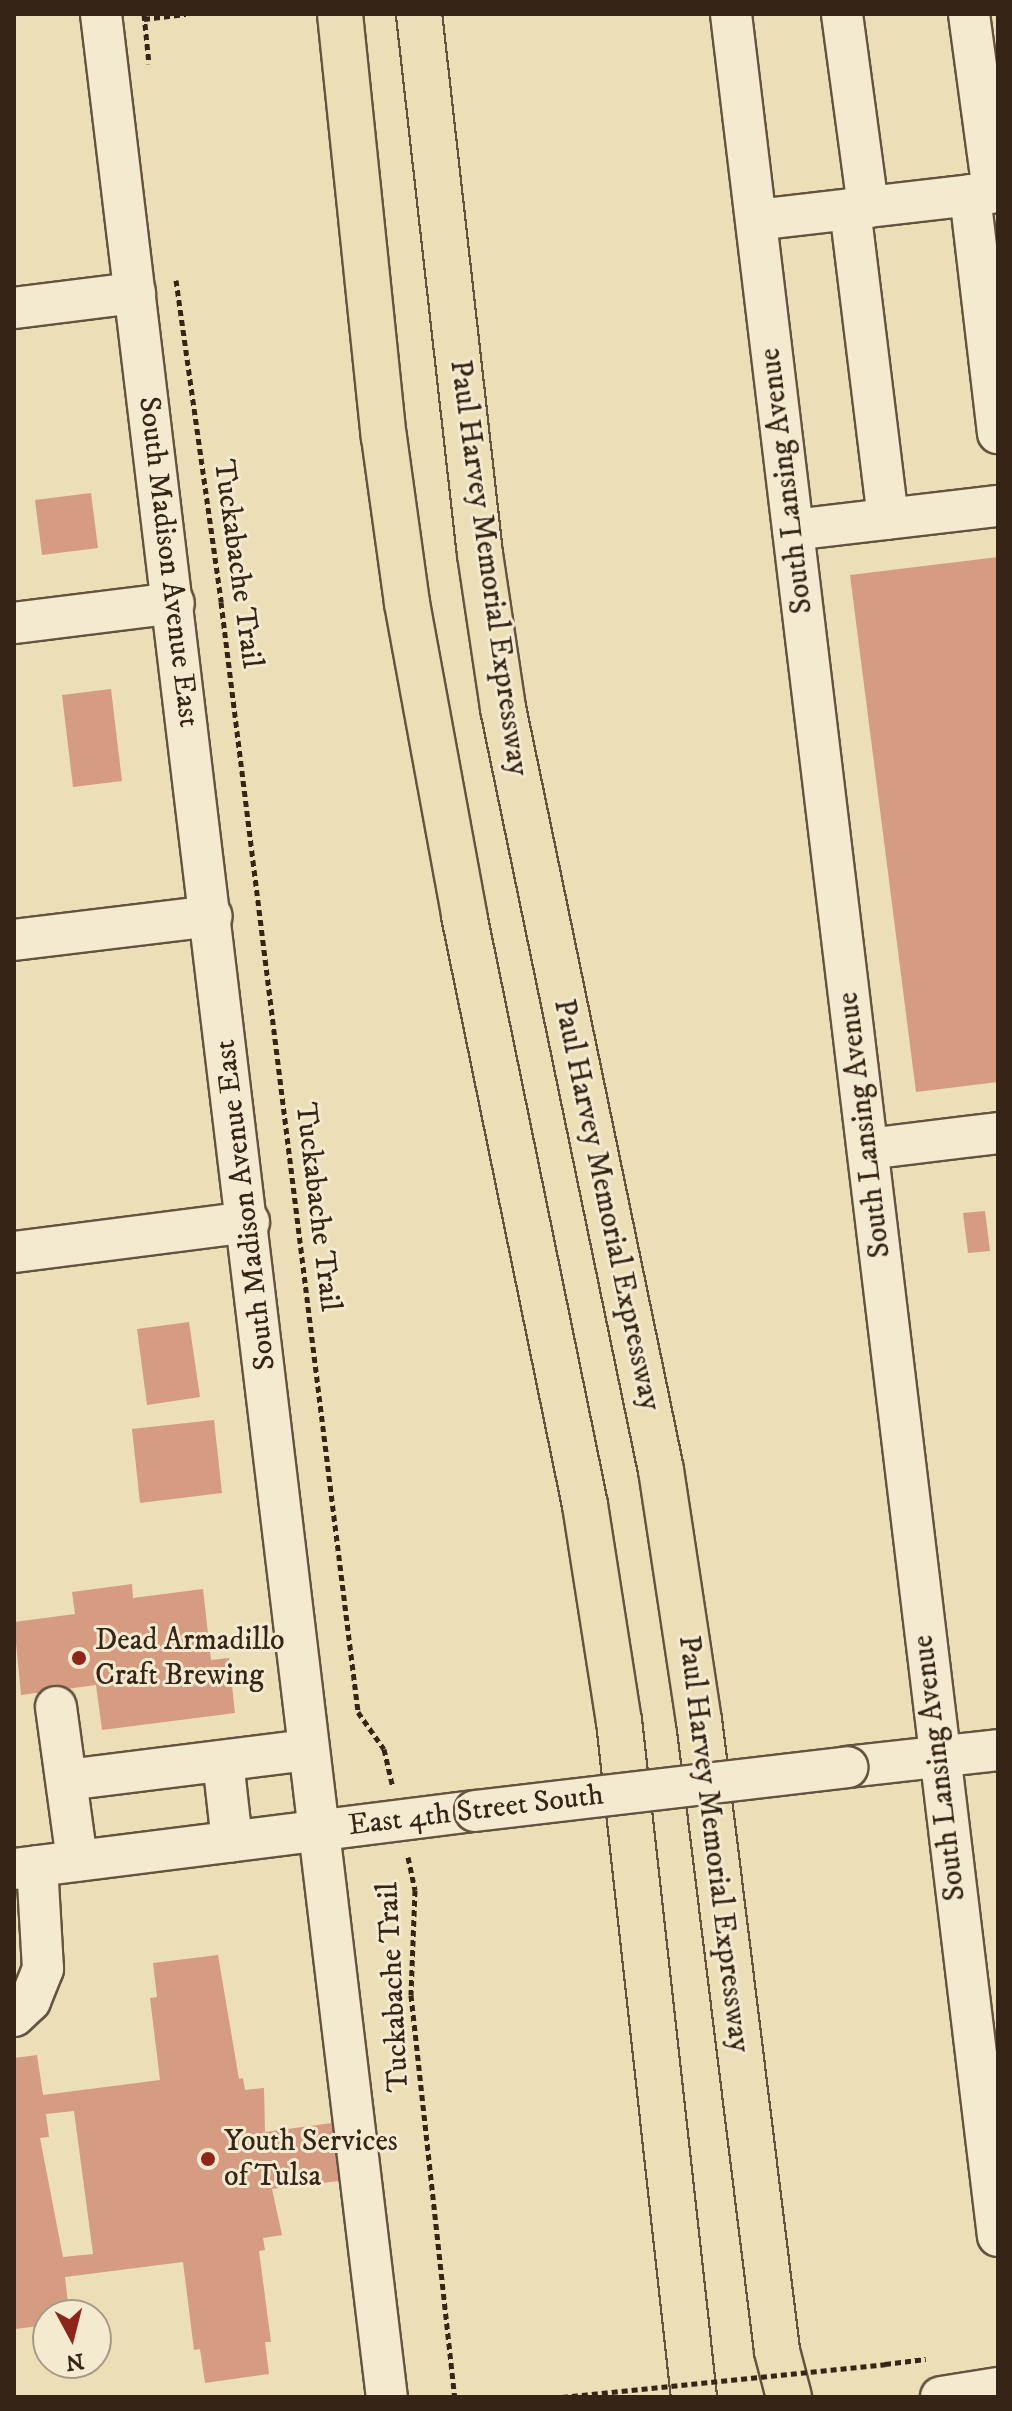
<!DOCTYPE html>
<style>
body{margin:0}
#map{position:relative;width:1012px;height:2411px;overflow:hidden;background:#ecdeb7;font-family:"IM FELL DW Pica",serif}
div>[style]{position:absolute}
.building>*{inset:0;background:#d69c82}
.path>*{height:5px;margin-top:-2.5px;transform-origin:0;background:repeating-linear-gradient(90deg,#362516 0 6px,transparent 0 10px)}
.roads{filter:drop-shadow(2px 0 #64533e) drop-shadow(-2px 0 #64533e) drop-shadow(0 2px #64533e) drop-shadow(0 -2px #64533e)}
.minor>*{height:40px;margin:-20px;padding:0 20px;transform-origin:20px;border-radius:20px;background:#f3ead0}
.highway>*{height:44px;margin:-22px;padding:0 22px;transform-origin:22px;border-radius:22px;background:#ecdeb7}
.path-bridge>*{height:5px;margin-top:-2.5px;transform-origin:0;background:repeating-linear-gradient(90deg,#362516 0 6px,transparent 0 10px)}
.bridges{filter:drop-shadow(2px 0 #64533e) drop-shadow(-2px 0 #64533e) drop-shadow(0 2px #64533e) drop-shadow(0 -2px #64533e)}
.minor-bridge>*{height:40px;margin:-20px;padding:0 20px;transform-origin:20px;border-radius:20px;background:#f3ead0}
.dots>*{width:22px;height:22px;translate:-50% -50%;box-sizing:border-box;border:4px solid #f3ead0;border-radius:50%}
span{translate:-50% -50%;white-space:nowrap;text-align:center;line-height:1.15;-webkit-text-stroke:6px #f3ead0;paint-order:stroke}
.street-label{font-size:30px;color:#362516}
.poi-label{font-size:30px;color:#362516}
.left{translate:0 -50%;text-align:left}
.frame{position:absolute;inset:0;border:16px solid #362516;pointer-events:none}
.north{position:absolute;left:32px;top:2299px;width:80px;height:80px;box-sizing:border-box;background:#f3ead0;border:2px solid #a79b86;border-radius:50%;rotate:173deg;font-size:22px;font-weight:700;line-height:32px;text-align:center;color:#362516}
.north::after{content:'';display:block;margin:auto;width:28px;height:36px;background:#8f2418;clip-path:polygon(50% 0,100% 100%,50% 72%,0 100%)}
</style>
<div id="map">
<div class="building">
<i style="clip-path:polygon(91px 493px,98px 548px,42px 555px,35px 500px)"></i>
<i style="clip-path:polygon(998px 557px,998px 1082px,916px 1092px,850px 575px)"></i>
<i style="clip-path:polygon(111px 689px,122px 781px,73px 787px,62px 695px)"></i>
<i style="clip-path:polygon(985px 1211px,990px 1251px,968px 1253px,963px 1213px)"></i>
<i style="clip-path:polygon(189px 1322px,200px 1397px,147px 1405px,137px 1329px)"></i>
<i style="clip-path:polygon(214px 1420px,222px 1493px,140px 1503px,132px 1429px)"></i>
<i style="clip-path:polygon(132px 1584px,133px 1598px,203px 1589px,211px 1660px,229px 1658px,235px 1713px,102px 1730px,96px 1685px,21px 1695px,14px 1622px,75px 1614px,72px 1592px)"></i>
<i style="clip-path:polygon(evenodd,218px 1955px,239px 2079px,243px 2078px,245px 2090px,264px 2088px,265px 2132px,332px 2123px,339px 2181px,272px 2189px,282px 2235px,263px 2238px,265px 2250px,259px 2251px,271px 2342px,265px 2342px,269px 2374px,205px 2383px,200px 2349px,194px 2350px,183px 2262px,65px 2277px,68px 2303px,54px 2305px,55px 2315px,48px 2315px,48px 2325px,15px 2329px,14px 2058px,37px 2055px,43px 2095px,160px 2080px,150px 1998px,157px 1997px,153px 1963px,218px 1955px,74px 2111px,93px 2254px,63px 2257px,40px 2138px,49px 2137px,46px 2114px,74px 2111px)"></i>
</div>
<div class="path">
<i style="left:144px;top:14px;width:50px;rotate:84.3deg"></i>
<i style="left:144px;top:19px;width:42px;rotate:-6.8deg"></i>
<i style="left:176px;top:280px;width:325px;rotate:82deg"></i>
<i style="left:221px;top:602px;width:1118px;rotate:82.96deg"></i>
<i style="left:358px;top:1712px;width:45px;rotate:54.9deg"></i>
<i style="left:384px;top:1749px;width:37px;rotate:77deg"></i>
<i style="left:408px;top:1857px;width:34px;rotate:78deg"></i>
<i style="left:415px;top:1890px;width:105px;rotate:92.2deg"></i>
<i style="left:411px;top:1995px;width:404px;rotate:83.8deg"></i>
<i style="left:885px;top:2364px;width:41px;rotate:-7deg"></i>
</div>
<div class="roads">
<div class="minor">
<i style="left:101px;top:14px;width:2400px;rotate:83.16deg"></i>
<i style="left:731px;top:14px;width:2238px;rotate:83.15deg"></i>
<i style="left:842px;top:14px;width:195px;rotate:82.3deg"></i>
<i style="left:969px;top:14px;width:180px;rotate:82.3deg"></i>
<i style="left:970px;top:195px;width:240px;rotate:83.3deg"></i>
<i style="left:850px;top:209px;width:312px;rotate:83deg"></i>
<i style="left:756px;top:220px;width:244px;rotate:-6.6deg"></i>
<i style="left:14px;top:308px;width:122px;rotate:-7.1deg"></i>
<i style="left:793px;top:530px;width:206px;rotate:-6.7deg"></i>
<i style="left:14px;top:623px;width:161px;rotate:-7.1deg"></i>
<i style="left:14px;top:940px;width:199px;rotate:-6.9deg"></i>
<i style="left:868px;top:1149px;width:131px;rotate:-7deg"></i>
<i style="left:14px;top:1252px;width:237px;rotate:-7.3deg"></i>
<i style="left:56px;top:1707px;width:155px;rotate:82.2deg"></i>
<i style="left:223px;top:1761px;width:81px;rotate:83.6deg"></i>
<i style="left:847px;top:1767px;width:152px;rotate:-6.4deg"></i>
<i style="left:67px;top:1780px;width:243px;rotate:-7.1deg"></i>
<i style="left:14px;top:1869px;width:465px;rotate:-7.2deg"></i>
<i style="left:14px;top:2016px;width:22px;rotate:-43deg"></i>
<i style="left:30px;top:2001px;width:35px;rotate:-68deg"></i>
<i style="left:43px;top:1969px;width:103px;rotate:-93.3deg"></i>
<i style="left:941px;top:2397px;width:58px;rotate:-9deg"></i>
</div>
<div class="highway">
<i style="left:340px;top:14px;width:425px;rotate:84.1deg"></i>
<i style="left:384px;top:437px;width:168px;rotate:82.1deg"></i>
<i style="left:407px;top:603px;width:317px;rotate:79.6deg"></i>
<i style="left:464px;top:915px;width:602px;rotate:78.41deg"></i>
<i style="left:585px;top:1505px;width:219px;rotate:81.1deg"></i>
<i style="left:619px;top:1721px;width:680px;rotate:83.67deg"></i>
<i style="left:419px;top:14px;width:543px;rotate:83.56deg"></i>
<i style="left:480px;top:554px;width:156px;rotate:81.5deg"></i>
<i style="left:503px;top:708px;width:778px;rotate:78.29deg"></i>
<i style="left:661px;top:1470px;width:253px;rotate:81.4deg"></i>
<i style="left:699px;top:1720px;width:636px;rotate:82.95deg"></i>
<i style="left:777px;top:2351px;width:48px;rotate:75.4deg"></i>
</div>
</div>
<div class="path-bridge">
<i style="left:562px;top:2397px;width:325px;rotate:-5.8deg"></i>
</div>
<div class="bridges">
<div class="minor-bridge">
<i style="left:475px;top:1811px;width:375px;rotate:-6.7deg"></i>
</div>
</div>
<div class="dots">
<i style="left:79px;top:1658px;background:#8f2418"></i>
<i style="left:208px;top:2159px;background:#8f2418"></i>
</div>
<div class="street-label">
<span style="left:787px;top:481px;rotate:-97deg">South Lansing Avenue</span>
<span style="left:168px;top:562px;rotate:83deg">South Madison Avenue East</span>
<span style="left:237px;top:564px;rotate:82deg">Tuckabache Trail</span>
<span style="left:488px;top:568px;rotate:82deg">Paul Harvey Memorial Expressway</span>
<span style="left:865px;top:1125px;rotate:-97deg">South Lansing Avenue</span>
<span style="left:246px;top:1205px;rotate:-97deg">South Madison Avenue East</span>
<span style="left:606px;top:1205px;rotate:78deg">Paul Harvey Memorial Expressway</span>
<span style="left:317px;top:1207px;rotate:83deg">Tuckabache Trail</span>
<span style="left:940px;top:1768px;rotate:-97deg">South Lansing Avenue</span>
<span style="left:476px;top:1811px;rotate:-7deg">East 4th Street South</span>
<span style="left:713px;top:1844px;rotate:83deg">Paul Harvey Memorial Expressway</span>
<span style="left:394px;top:1987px;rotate:-93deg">Tuckabache Trail</span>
</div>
<div class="poi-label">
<span class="left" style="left:95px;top:1658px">Dead Armadillo<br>Craft Brewing</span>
<span class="left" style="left:224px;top:2159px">Youth Services<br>of Tulsa</span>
</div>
<div class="frame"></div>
<div class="north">N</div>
</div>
